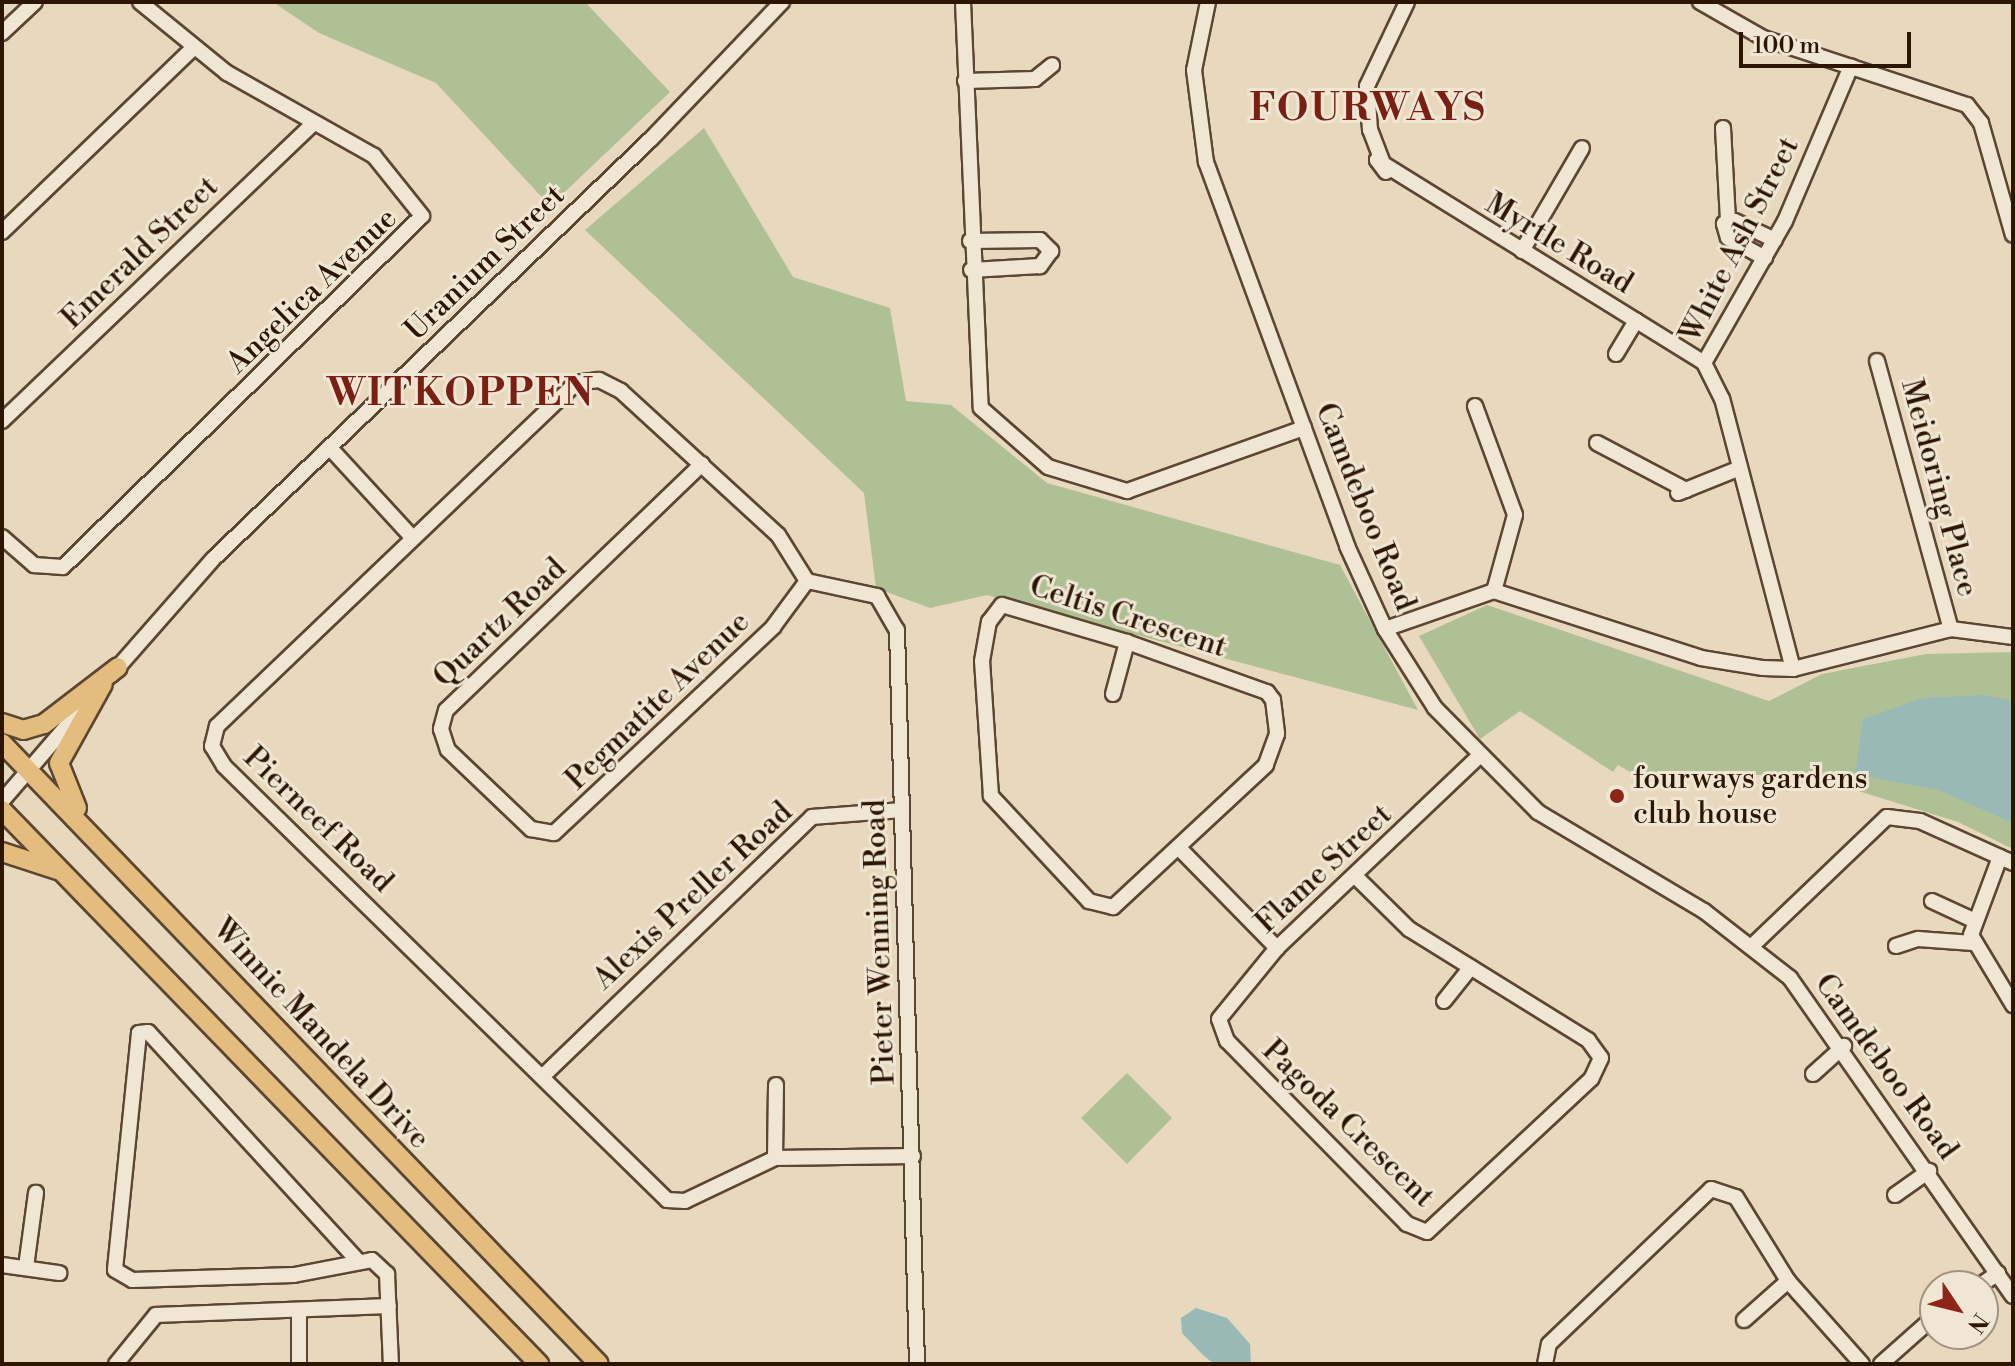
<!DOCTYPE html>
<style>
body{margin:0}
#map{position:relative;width:2015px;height:1366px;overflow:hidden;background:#e8d8bd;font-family:"Libre Bodoni",serif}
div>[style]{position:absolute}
.green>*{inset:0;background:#b0c095}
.water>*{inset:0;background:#98b9b6}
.roads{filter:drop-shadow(2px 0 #5b4631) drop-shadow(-2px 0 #5b4631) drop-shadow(0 2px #5b4631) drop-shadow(0 -2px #5b4631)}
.minor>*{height:14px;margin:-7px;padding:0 7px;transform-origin:7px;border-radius:7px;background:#f0e6d4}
.major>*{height:18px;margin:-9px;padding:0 9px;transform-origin:9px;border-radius:9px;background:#e4bc7e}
.dots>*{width:22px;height:22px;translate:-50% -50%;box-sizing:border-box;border:4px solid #f0e6d4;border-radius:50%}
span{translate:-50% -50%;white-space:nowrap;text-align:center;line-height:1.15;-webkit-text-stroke:6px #f0e6d4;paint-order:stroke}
.street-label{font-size:30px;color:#2c1602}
.poi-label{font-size:30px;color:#2c1602}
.left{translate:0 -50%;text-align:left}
.district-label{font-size:38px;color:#7a1f14;font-weight:700;letter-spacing:2px}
.frame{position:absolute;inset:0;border:4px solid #2c1602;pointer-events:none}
.north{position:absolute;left:1919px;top:1270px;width:80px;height:80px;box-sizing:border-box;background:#f0e6d4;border:2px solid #a29380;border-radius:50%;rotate:125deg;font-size:22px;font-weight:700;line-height:32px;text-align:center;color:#2c1602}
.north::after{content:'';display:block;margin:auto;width:28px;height:36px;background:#8f2418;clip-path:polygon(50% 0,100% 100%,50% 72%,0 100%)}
.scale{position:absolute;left:1739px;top:32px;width:172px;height:36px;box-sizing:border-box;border:4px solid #2c1602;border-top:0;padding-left:10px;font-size:24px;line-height:28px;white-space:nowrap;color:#2c1602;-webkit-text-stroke:6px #f0e6d4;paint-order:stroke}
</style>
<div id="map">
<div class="green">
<i style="clip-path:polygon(273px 2px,585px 2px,670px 92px,550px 206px,436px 83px,319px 33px)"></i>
<i style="clip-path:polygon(704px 128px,793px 277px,890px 308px,906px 401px,951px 405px,1047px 483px,1340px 565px,1418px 710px,987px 595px,930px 608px,876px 588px,864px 493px,585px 230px)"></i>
<i style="clip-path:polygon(1487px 605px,1769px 701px,1822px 674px,1926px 654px,2013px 652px,2013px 849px,1958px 822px,1823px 780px,1734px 773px,1646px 781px,1618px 765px,1613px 772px,1520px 711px,1480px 739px,1419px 636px)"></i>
<i style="clip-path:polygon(1127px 1073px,1172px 1118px,1127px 1164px,1081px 1118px)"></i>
</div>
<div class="water">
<i style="clip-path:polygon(1984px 695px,2013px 701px,2013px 823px,1938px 790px,1855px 774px,1863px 719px,1923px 698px)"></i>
<i style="clip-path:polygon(1196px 1308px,1227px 1318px,1250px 1344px,1251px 1364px,1214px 1364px,1203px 1355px,1182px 1333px,1181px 1318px)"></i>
</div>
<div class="roads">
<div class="minor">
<i style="left:963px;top:2px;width:406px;rotate:87.5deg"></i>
<i style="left:981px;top:408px;width:89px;rotate:41.4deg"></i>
<i style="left:1048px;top:467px;width:83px;rotate:16.9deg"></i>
<i style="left:1127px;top:491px;width:188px;rotate:-19.6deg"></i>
<i style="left:1208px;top:2px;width:69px;rotate:101.6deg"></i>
<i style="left:1194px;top:70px;width:93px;rotate:82.6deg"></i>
<i style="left:1206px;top:162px;width:409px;rotate:69.8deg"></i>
<i style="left:1347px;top:546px;width:91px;rotate:65.4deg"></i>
<i style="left:1385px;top:629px;width:93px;rotate:57.7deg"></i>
<i style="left:1435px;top:708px;width:146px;rotate:45.3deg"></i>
<i style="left:1538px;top:812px;width:193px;rotate:30.8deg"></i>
<i style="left:1704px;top:911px;width:109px;rotate:37.9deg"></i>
<i style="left:1790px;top:978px;width:388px;rotate:55deg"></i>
<i style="left:1700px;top:2px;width:73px;rotate:29.7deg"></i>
<i style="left:1763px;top:38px;width:215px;rotate:18.2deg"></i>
<i style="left:1967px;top:105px;width:23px;rotate:52deg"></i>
<i style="left:1981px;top:123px;width:116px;rotate:74.1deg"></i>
<i style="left:2px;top:33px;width:45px;rotate:-43.2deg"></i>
<i style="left:965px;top:81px;width:70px;rotate:-1.6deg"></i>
<i style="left:1035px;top:79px;width:22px;rotate:-39deg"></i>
<i style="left:1723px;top:128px;width:93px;rotate:86.9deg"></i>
<i style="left:1384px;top:166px;width:39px;rotate:-111deg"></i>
<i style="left:1370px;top:130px;width:44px;rotate:-93.9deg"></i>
<i style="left:1367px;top:86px;width:93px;rotate:-64.5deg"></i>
<i style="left:1386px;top:172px;width:15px;rotate:-127deg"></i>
<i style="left:1377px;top:160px;width:385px;rotate:31.8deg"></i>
<i style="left:2px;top:232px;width:267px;rotate:-43.9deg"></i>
<i style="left:970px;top:241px;width:70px;rotate:-0.8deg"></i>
<i style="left:1040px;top:240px;width:16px;rotate:45deg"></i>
<i style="left:1051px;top:251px;width:19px;rotate:126deg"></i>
<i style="left:1040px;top:266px;width:69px;rotate:176.7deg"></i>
<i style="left:1522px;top:251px;width:119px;rotate:-59.8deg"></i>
<i style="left:1765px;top:258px;width:42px;rotate:-151.6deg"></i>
<i style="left:1728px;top:238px;width:15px;rotate:-106deg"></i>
<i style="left:1724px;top:224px;width:11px;rotate:-15deg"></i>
<i style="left:1735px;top:221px;width:44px;rotate:25.4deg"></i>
<i style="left:1616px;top:354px;width:39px;rotate:-59deg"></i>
<i style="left:1877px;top:361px;width:278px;rotate:74.6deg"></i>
<i style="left:1475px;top:406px;width:116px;rotate:69.8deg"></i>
<i style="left:1515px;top:515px;width:79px;rotate:105.4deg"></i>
<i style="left:2px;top:421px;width:431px;rotate:-43.7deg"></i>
<i style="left:1597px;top:443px;width:101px;rotate:27.8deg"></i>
<i style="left:330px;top:448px;width:118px;rotate:47.4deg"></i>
<i style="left:702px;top:464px;width:355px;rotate:136.1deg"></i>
<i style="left:446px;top:710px;width:20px;rotate:105deg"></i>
<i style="left:441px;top:729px;width:22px;rotate:72deg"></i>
<i style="left:448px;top:750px;width:115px;rotate:43.6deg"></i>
<i style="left:531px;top:829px;width:23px;rotate:10deg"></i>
<i style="left:554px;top:833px;width:301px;rotate:-43.2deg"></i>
<i style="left:773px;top:627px;width:57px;rotate:-53.5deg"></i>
<i style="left:1678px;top:493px;width:67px;rotate:-22deg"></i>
<i style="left:2px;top:537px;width:43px;rotate:41.2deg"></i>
<i style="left:34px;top:565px;width:29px;rotate:4deg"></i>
<i style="left:63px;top:567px;width:502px;rotate:-44.35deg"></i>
<i style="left:422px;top:216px;width:77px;rotate:-128.7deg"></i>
<i style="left:374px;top:156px;width:169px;rotate:-150.5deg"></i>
<i style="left:227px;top:73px;width:112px;rotate:-140.8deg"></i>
<i style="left:807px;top:581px;width:54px;rotate:-122.2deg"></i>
<i style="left:778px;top:535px;width:213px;rotate:-137.5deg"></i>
<i style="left:621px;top:391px;width:25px;rotate:-153deg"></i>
<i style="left:599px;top:380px;width:23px;rotate:173deg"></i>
<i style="left:576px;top:383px;width:497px;rotate:136.3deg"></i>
<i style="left:217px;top:726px;width:21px;rotate:104deg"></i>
<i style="left:212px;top:746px;width:23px;rotate:59deg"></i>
<i style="left:224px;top:766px;width:620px;rotate:44.41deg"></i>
<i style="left:667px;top:1200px;width:18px;rotate:3deg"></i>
<i style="left:685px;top:1201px;width:100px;rotate:-25.5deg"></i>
<i style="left:775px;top:1158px;width:138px;rotate:-0.8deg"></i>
<i style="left:807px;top:581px;width:72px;rotate:12.1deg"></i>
<i style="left:877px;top:596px;width:39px;rotate:60deg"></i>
<i style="left:897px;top:630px;width:734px;rotate:88.44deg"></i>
<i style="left:1002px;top:605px;width:130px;rotate:16.5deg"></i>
<i style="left:1127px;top:642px;width:149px;rotate:19.7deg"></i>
<i style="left:1267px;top:692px;width:10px;rotate:53deg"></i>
<i style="left:1273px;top:700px;width:34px;rotate:83deg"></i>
<i style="left:1277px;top:734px;width:33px;rotate:110deg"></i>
<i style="left:1266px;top:765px;width:209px;rotate:137.1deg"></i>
<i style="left:1113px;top:907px;width:25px;rotate:-166deg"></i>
<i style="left:1089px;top:901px;width:144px;rotate:-133deg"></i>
<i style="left:991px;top:796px;width:135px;rotate:-93.8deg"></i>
<i style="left:982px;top:661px;width:40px;rotate:-80deg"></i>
<i style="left:989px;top:622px;width:21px;rotate:-53deg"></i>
<i style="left:1385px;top:629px;width:115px;rotate:-19.2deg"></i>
<i style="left:1494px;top:591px;width:218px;rotate:17.9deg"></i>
<i style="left:1701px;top:658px;width:63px;rotate:9.2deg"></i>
<i style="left:1763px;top:668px;width:30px;rotate:2deg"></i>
<i style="left:1793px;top:669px;width:163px;rotate:-14.2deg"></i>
<i style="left:1951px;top:629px;width:63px;rotate:7.4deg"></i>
<i style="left:1793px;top:669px;width:279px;rotate:-104.7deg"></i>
<i style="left:1722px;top:399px;width:40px;rotate:-116.6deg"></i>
<i style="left:1704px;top:363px;width:163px;rotate:-60.3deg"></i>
<i style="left:1785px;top:221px;width:168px;rotate:-66.9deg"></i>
<i style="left:112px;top:674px;width:153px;rotate:-48.7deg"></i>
<i style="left:213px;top:559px;width:607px;rotate:-43.8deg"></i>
<i style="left:651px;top:139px;width:190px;rotate:-46.3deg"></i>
<i style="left:1113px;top:694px;width:54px;rotate:-74.9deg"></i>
<i style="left:2px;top:801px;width:127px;rotate:-49.2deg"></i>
<i style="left:1180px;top:849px;width:139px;rotate:45.6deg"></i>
<i style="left:2000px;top:857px;width:83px;rotate:110.4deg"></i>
<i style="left:1971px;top:935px;width:82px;rotate:59deg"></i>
<i style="left:1356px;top:877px;width:74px;rotate:44.5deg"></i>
<i style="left:1409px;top:929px;width:211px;rotate:31.8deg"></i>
<i style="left:1588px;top:1040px;width:22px;rotate:54deg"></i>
<i style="left:1601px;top:1058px;width:23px;rotate:115deg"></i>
<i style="left:1591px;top:1079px;width:224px;rotate:137deg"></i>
<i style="left:1427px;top:1232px;width:22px;rotate:-158deg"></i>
<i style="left:1407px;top:1224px;width:257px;rotate:-134.5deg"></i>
<i style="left:1227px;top:1041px;width:23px;rotate:-110deg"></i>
<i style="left:1219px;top:1019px;width:92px;rotate:-50.8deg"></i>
<i style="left:1277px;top:948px;width:279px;rotate:-43.5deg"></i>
<i style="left:1932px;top:901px;width:45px;rotate:24.9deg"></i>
<i style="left:1754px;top:944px;width:184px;rotate:-43.7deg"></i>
<i style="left:1887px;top:817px;width:33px;rotate:7deg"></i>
<i style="left:1920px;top:821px;width:102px;rotate:24.3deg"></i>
<i style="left:1896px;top:946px;width:23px;rotate:-18deg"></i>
<i style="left:1918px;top:939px;width:55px;rotate:4.2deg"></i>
<i style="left:1444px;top:1001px;width:43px;rotate:-51.5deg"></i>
<i style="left:1813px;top:1074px;width:42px;rotate:-42.1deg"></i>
<i style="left:544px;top:1075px;width:372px;rotate:-43.9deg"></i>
<i style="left:812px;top:817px;width:90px;rotate:-4.4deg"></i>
<i style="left:775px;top:1158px;width:73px;rotate:-89.2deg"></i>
<i style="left:1895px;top:1195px;width:42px;rotate:-35.2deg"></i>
<i style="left:359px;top:1262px;width:312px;rotate:-132.5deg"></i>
<i style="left:148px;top:1032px;width:9px;rotate:174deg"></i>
<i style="left:139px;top:1033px;width:238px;rotate:95.8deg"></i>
<i style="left:115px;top:1270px;width:20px;rotate:30deg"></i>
<i style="left:132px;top:1280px;width:162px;rotate:-1.8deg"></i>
<i style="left:294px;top:1275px;width:79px;rotate:-10.9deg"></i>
<i style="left:372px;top:1260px;width:21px;rotate:43deg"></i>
<i style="left:387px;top:1274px;width:90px;rotate:87.5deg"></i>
<i style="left:2px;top:1265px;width:58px;rotate:8deg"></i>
<i style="left:26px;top:1267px;width:75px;rotate:-82.3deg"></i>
<i style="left:1979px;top:1286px;width:23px;rotate:-34deg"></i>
<i style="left:1744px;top:1320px;width:59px;rotate:-41.6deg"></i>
<i style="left:116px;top:1364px;width:63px;rotate:-50.8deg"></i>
<i style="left:156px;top:1315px;width:233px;rotate:-2.2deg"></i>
<i style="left:299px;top:1364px;width:54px;rotate:-90deg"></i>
<i style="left:1545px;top:1364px;width:20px;rotate:-79deg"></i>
<i style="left:1549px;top:1344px;width:224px;rotate:-43.7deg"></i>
<i style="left:1711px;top:1189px;width:26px;rotate:18deg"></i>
<i style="left:1736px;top:1197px;width:99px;rotate:58.2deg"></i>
<i style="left:1788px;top:1281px;width:111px;rotate:48.3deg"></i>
<i style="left:1881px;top:1364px;width:72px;rotate:-41.6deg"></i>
</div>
<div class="major">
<i style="left:2px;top:723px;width:22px;rotate:18deg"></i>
<i style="left:23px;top:730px;width:22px;rotate:-16deg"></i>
<i style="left:44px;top:724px;width:93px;rotate:-37.6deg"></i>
<i style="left:2px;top:743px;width:861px;rotate:46.13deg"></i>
<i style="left:77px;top:808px;width:48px;rotate:-111.8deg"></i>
<i style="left:59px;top:763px;width:90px;rotate:-60.9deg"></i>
<i style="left:2px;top:810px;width:772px;rotate:45.89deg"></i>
<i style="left:2px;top:852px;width:58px;rotate:18.1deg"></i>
</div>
</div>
<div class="dots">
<i style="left:1617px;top:796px;background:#8f2418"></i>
</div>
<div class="street-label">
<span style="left:1740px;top:240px;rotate:-63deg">White Ash Street</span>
<span style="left:1559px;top:244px;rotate:31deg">Myrtle Road</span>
<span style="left:140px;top:253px;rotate:-44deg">Emerald Street</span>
<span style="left:485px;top:263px;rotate:-44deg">Uranium Street</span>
<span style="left:312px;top:291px;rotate:-44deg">Angelica Avenue</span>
<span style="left:1939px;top:488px;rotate:75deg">Meidoring Place</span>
<span style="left:1365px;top:507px;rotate:68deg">Camdeboo Road</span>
<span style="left:1128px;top:617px;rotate:18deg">Celtis Crescent</span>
<span style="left:500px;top:623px;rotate:-44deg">Quartz Road</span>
<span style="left:658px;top:701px;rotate:-44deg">Pegmatite Avenue</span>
<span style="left:318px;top:820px;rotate:44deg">Pierneef Road</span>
<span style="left:1324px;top:869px;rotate:-43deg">Flame Street</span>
<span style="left:693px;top:896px;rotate:-43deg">Alexis Preller Road</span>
<span style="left:880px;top:942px;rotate:-92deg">Pieter Wenning Road</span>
<span style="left:321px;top:1034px;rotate:47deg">Winnie Mandela Drive</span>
<span style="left:1886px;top:1067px;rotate:54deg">Camdeboo Road</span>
<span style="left:1348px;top:1124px;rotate:44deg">Pagoda Crescent</span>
</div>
<div class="poi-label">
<span class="left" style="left:1633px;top:796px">fourways gardens<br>club house</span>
</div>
<div class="district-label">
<span style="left:1368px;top:109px">FOURWAYS</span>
<span style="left:461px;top:394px">WITKOPPEN</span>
</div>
<div class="frame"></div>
<div class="north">N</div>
<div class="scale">100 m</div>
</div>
